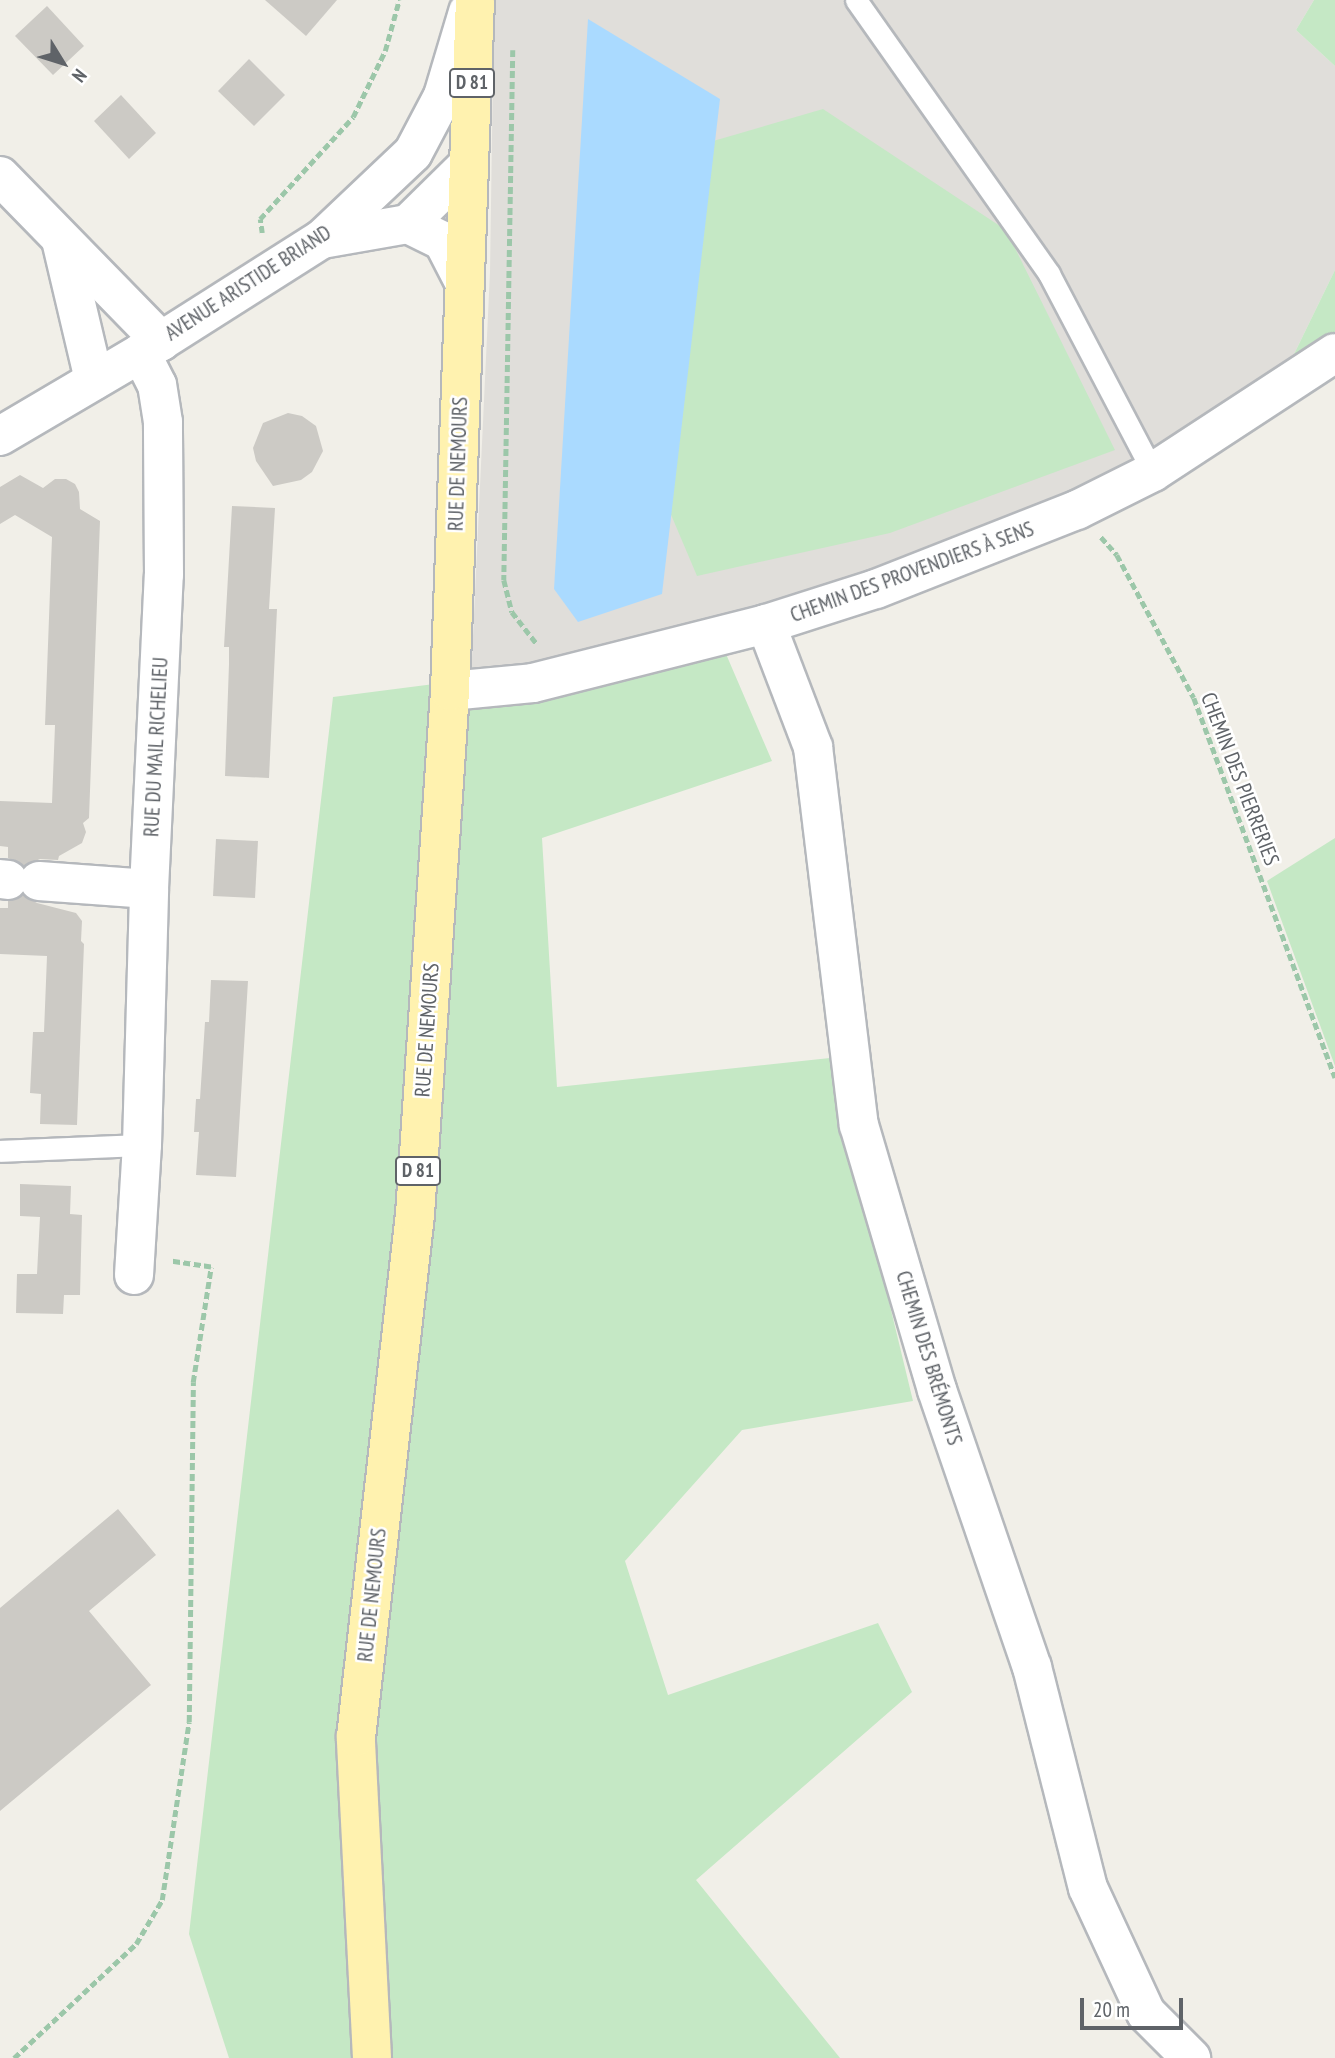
<!DOCTYPE html>
<meta charset="utf-8">
<style>
body{margin:0}
#map{position:relative;width:1335px;height:2058px;overflow:hidden;background:#f1efe8;font-family:"PT Sans Narrow",sans-serif}
div>[style]{position:absolute}
.industrial>*{inset:0;background:#e0deda}
.green>*{inset:0;background:#c5e8c5}
.water>*{inset:0;background:#aadaff}
.building>*{inset:0;background:#cccac5}
.path>*{height:4.5px;margin-top:-2.25px;transform-origin:0;background:repeating-linear-gradient(90deg,#9cc7a9 0 7px,transparent 0 10.5px)}
.roads{filter:drop-shadow(2px 0 #b5b8bc) drop-shadow(-2px 0 #b5b8bc) drop-shadow(0 2px #b5b8bc) drop-shadow(0 -2px #b5b8bc)}
.lane>*{height:21px;margin:-10.5px;padding:0 10.5px;transform-origin:10.5px;border-radius:10.5px;background:#fff}
.street>*{height:38px;margin:-19px;padding:0 19px;transform-origin:19px;border-radius:19px;background:#fff}
.primary>*{height:38px;margin:-19px;padding:0 19px;transform-origin:19px;border-radius:19px;background:#fff2af}
span{translate:-50% -50%;white-space:nowrap;text-align:center;line-height:1.15;-webkit-text-stroke:5px #fff;paint-order:stroke}
.shield-label span{padding:2px 5px;background:#fff;border:2px solid;border-radius:5px;-webkit-text-stroke-width:0}
.shield-label{font-size:19px;color:#5f6368;font-weight:700}
.street-label{font-size:21px;color:#5f6368}
.north{position:absolute;left:28px;top:28px;width:70px;height:70px;-webkit-text-stroke:5px #fff;paint-order:stroke;rotate:128deg;font-size:19px;font-weight:700;line-height:28px;text-align:center;color:#5f6368}
.north::after{content:'';display:block;margin:auto;width:24px;height:32px;background:#5f6368;clip-path:polygon(50% 0,100% 100%,50% 72%,0 100%)}
.scale{position:absolute;left:1080px;top:1998px;width:103px;height:32px;box-sizing:border-box;border:4px solid #5f6368;border-top:0;padding-left:9px;font-size:21px;line-height:24px;white-space:nowrap;color:#5f6368;-webkit-text-stroke:5px #fff;paint-order:stroke}
</style>
<div id="map">
<div class="industrial">
<i style="clip-path:polygon(494px 0,1314px 0,1296px 30px,1335px 66px,1335px 270px,1278px 387px,1038px 533px,723px 647px,471px 679px,490px 272px)"></i>
</div>
<div class="green">
<i style="clip-path:polygon(1314px 0,1335px 0,1335px 66px,1296px 30px)"></i>
<i style="clip-path:polygon(823px 109px,1006px 230px,1115px 450px,890px 533px,697px 576px,644px 451px,672px 153px)"></i>
<i style="clip-path:polygon(1335px 270px,1335px 349px,1278px 387px)"></i>
<i style="clip-path:polygon(723px 647px,772px 761px,542px 838px,557px 1087px,830px 1058px,913px 1401px,742px 1430px,625px 1561px,668px 1695px,878px 1623px,912px 1692px,696px 1880px,840px 2058px,229px 2058px,189px 1934px,333px 697px)"></i>
<i style="clip-path:polygon(1335px 838px,1335px 1066px,1267px 881px)"></i>
</div>
<div class="water">
<i style="clip-path:polygon(588px 19px,720px 99px,662px 594px,578px 622px,554px 589px)"></i>
</div>
<div class="building">
<i style="clip-path:polygon(265px 0,337px 0,306px 36px)"></i>
<i style="clip-path:polygon(47px 6px,84px 46px,53px 75px,15px 36px)"></i>
<i style="clip-path:polygon(249px 59px,285px 95px,254px 126px,218px 91px)"></i>
<i style="clip-path:polygon(121px 95px,156px 133px,129px 159px,94px 121px)"></i>
<i style="clip-path:polygon(288px 413px,302px 416px,316px 426px,323px 451px,312px 472px,301px 480px,273px 486px,256px 461px,253px 448px,263px 423px)"></i>
<i style="clip-path:polygon(20px 475px,43px 488px,55px 479px,66px 479px,75px 484px,79px 492px,80px 509px,100px 521px,89px 818px,83px 823px,86px 832px,82px 843px,59px 856px,58px 860px,40px 859px,24px 866px,8px 858px,8px 847px,0 846px,0 801px,52px 803px,55px 725px,45px 725px,52px 537px,15px 515px,0 524px,0 487px)"></i>
<i style="clip-path:polygon(232px 506px,275px 508px,269px 609px,277px 609px,269px 778px,225px 776px,229px 664px,229px 647px,224px 647px)"></i>
<i style="clip-path:polygon(216px 839px,258px 841px,255px 898px,213px 896px)"></i>
<i style="clip-path:polygon(23px 895px,37px 903px,76px 913px,82px 921px,81px 941px,84px 944px,77px 1125px,40px 1124px,41px 1094px,30px 1093px,33px 1032px,44px 1032px,47px 956px,0 954px,0 908px,8px 908px,8px 901px)"></i>
<i style="clip-path:polygon(211px 980px,248px 981px,236px 1177px,196px 1175px,199px 1132px,194px 1132px,196px 1099px,200px 1099px,205px 1022px,209px 1022px)"></i>
<i style="clip-path:polygon(20px 1184px,71px 1186px,70px 1214px,82px 1215px,80px 1295px,64px 1295px,63px 1314px,16px 1313px,17px 1274px,37px 1274px,40px 1217px,20px 1216px)"></i>
<i style="clip-path:polygon(118px 1509px,156px 1555px,89px 1611px,151px 1685px,0 1811px,0 1608px)"></i>
</div>
<div class="path">
<i style="left:513px;top:50px;width:530px;rotate:90.97deg"></i>
<i style="left:504px;top:580px;width:33px;rotate:76deg"></i>
<i style="left:512px;top:612px;width:41px;rotate:52deg"></i>
<i style="left:262px;top:233px;width:14px;rotate:-98deg"></i>
<i style="left:260px;top:219px;width:138px;rotate:-47.6deg"></i>
<i style="left:353px;top:117px;width:73px;rotate:-64.1deg"></i>
<i style="left:385px;top:51px;width:53px;rotate:-74.6deg"></i>
<i style="left:1101px;top:537px;width:24px;rotate:48deg"></i>
<i style="left:1117px;top:555px;width:162px;rotate:61.7deg"></i>
<i style="left:1194px;top:698px;width:405px;rotate:69.6deg"></i>
<i style="left:14px;top:2058px;width:167px;rotate:-43.1deg"></i>
<i style="left:136px;top:1944px;width:51px;rotate:-59.4deg"></i>
<i style="left:162px;top:1900px;width:180px;rotate:-81.4deg"></i>
<i style="left:189px;top:1722px;width:340px;rotate:-89.3deg"></i>
<i style="left:193px;top:1382px;width:116px;rotate:-81.1deg"></i>
<i style="left:211px;top:1267px;width:41px;rotate:-171.7deg"></i>
</div>
<div class="roads">
<div class="lane">
<i style="left:856px;top:0;width:335px;rotate:54.8deg"></i>
<i style="left:1049px;top:274px;width:224px;rotate:62.3deg"></i>
<i style="left:0;top:1151px;width:142px;rotate:-2.4deg"></i>
</div>
<div class="street">
<i style="left:0;top:176px;width:231px;rotate:45.7deg"></i>
<i style="left:408px;top:224px;width:84px;rotate:-44.5deg"></i>
<i style="left:322px;top:239px;width:87px;rotate:-9.9deg"></i>
<i style="left:408px;top:224px;width:39px;rotate:26deg"></i>
<i style="left:443px;top:241px;width:46px;rotate:62.9deg"></i>
<i style="left:61px;top:240px;width:144px;rotate:76.7deg"></i>
<i style="left:0;top:436px;width:187px;rotate:-30.5deg"></i>
<i style="left:161px;top:341px;width:191px;rotate:-32.4deg"></i>
<i style="left:322px;top:239px;width:125px;rotate:-43.4deg"></i>
<i style="left:413px;top:153px;width:64px;rotate:-62.2deg"></i>
<i style="left:443px;top:96px;width:88px;rotate:-73.4deg"></i>
<i style="left:766px;top:624px;width:132px;rotate:69.1deg"></i>
<i style="left:813px;top:747px;width:381px;rotate:83.1deg"></i>
<i style="left:859px;top:1125px;width:276px;rotate:73.6deg"></i>
<i style="left:937px;top:1390px;width:293px;rotate:71.1deg"></i>
<i style="left:1032px;top:1667px;width:228px;rotate:75.8deg"></i>
<i style="left:1088px;top:1888px;width:138px;rotate:65.1deg"></i>
<i style="left:1146px;top:2013px;width:64px;rotate:45deg"></i>
<i style="left:450px;top:691px;width:83px;rotate:-5.5deg"></i>
<i style="left:533px;top:683px;width:240px;rotate:-14.2deg"></i>
<i style="left:766px;top:624px;width:115px;rotate:-17.7deg"></i>
<i style="left:876px;top:589px;width:216px;rotate:-21.5deg"></i>
<i style="left:1077px;top:510px;width:85px;rotate:-26.6deg"></i>
<i style="left:1153px;top:472px;width:217px;rotate:-33.2deg"></i>
<i style="left:0;top:879px;width:8px;rotate:7deg"></i>
<i style="left:39px;top:881px;width:110px;rotate:4.2deg"></i>
<i style="left:134px;top:1275px;width:130px;rotate:-86.5deg"></i>
<i style="left:142px;top:1145px;width:256px;rotate:-88.4deg"></i>
<i style="left:149px;top:889px;width:314px;rotate:-87.3deg"></i>
<i style="left:164px;top:575px;width:153px;rotate:-90.4deg"></i>
<i style="left:163px;top:422px;width:37px;rotate:-99deg"></i>
<i style="left:157px;top:385px;width:36px;rotate:-117deg"></i>
</div>
<div class="primary">
<i style="left:372px;top:2058px;width:321px;rotate:-92.9deg"></i>
<i style="left:356px;top:1737px;width:526px;rotate:-83.56deg"></i>
<i style="left:415px;top:1214px;width:524px;rotate:-86.17deg"></i>
<i style="left:450px;top:691px;width:691px;rotate:-87.93deg"></i>
</div>
</div>
<div class="shield-label">
<span style="left:472px;top:83px">D 81</span>
<span style="left:418px;top:1171px">D 81</span>
</div>
<div class="street-label">
<span style="left:248px;top:283px;rotate:-33deg">AVENUE ARISTIDE BRIAND</span>
<span style="left:458px;top:464px;rotate:-88deg">RUE DE NEMOURS</span>
<span style="left:912px;top:572px;rotate:-20deg">CHEMIN DES PROVENDIERS À SENS</span>
<span style="left:156px;top:747px;rotate:-87deg">RUE DU MAIL RICHELIEU</span>
<span style="left:1240px;top:779px;rotate:69deg">CHEMIN DES PIERRERIES</span>
<span style="left:427px;top:1030px;rotate:-86deg">RUE DE NEMOURS</span>
<span style="left:929px;top:1358px;rotate:73deg">CHEMIN DES BRÉMONTS</span>
<span style="left:372px;top:1595px;rotate:-84deg">RUE DE NEMOURS</span>
</div>
<div class="north">N</div>
<div class="scale">20 m</div>
</div>
